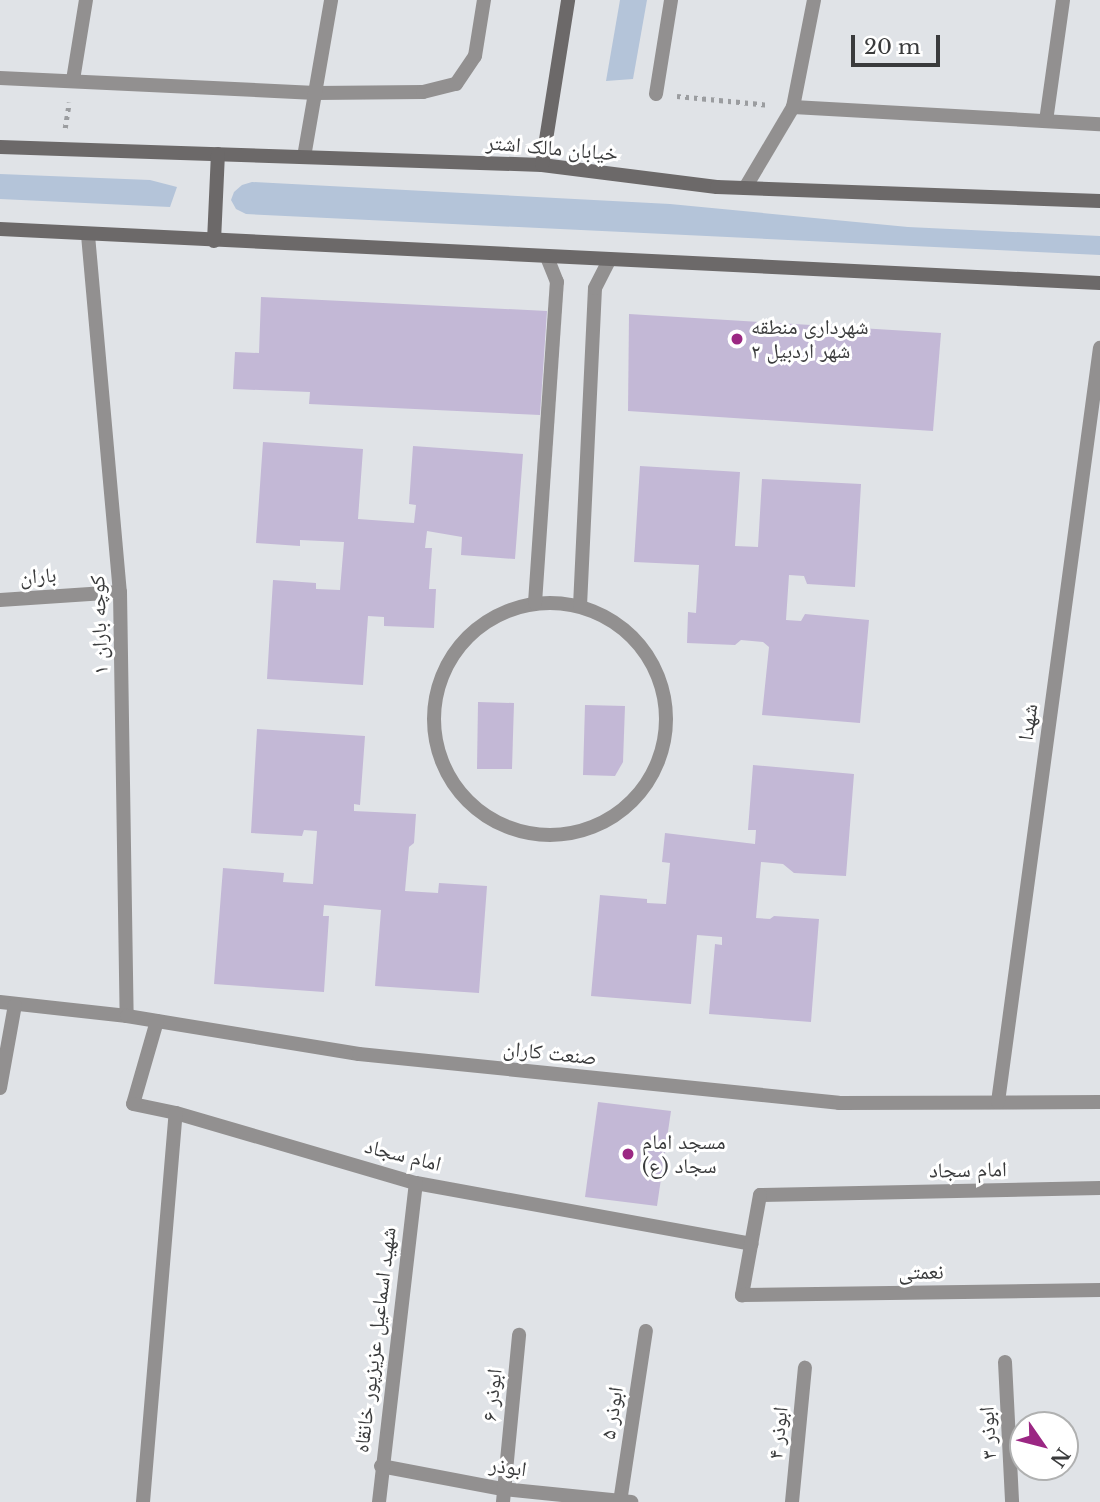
<!DOCTYPE html>
<meta charset="utf-8">
<style>
body{margin:0}
#map{position:relative;width:1100px;height:1502px;overflow:hidden;background:#e0e3e7;font-family:"Libre Baskerville","Noto Naskh Arabic",serif}
div>[style]{position:absolute}
.green>*{inset:0;background:#b4c4d9}
.building>*{inset:0;background:#c3b8d6}
.path>*{height:4.5px;margin-top:-2.25px;transform-origin:0;background:repeating-linear-gradient(90deg,#9b9da0 0 3.5px,transparent 0 8.5px)}
.lane>*{height:14px;margin:-7px;padding:0 7px;transform-origin:7px;border-radius:7px;background:#929090}
.lane>.ring{margin:-7px;padding:0;box-sizing:content-box;background:none;border:14px solid #929090;border-radius:50%}
.street>*{height:14px;margin:-7px;padding:0 7px;transform-origin:7px;border-radius:7px;background:#929090}
.secondary>*{height:14px;margin:-7px;padding:0 7px;transform-origin:7px;border-radius:7px;background:#6c6969}
.dots>*{width:19px;height:19px;translate:-50% -50%;box-sizing:border-box;border:4px solid #fff;border-radius:50%}
span{translate:-50% -50%;white-space:nowrap;text-align:center;line-height:1.15;-webkit-text-stroke:6px #fff;paint-order:stroke}
.street-label{font-size:21px;color:#3a3b3c}
.poi-label{font-size:21px;color:#3a3b3c}
.left{translate:0 -50%;text-align:left}
.north{position:absolute;left:1009px;top:1411px;width:70px;height:70px;box-sizing:border-box;background:#fff;border:2px solid #b0b1b1;border-radius:50%;rotate:125deg;font-size:19px;font-weight:700;line-height:28px;text-align:center;color:#3a3b3c}
.north::after{content:'';display:block;margin:auto;width:24px;height:32px;background:#9b2783;clip-path:polygon(50% 0,100% 100%,50% 72%,0 100%)}
.scale{position:absolute;left:851px;top:35px;width:89px;height:32px;box-sizing:border-box;border:4px solid #3a3b3c;border-top:0;padding-left:9px;font-size:21px;line-height:24px;white-space:nowrap;color:#3a3b3c;-webkit-text-stroke:5px #fff;paint-order:stroke}
</style>
<div id="map">
<div class="green">
<i style="clip-path:polygon(620px 0,647px 0,633px 79px,606px 81px)"></i>
<i style="clip-path:polygon(0 174px,150px 180px,177px 187px,170px 207px,0 199px)"></i>
<i style="clip-path:polygon(252px 182px,670px 204px,908px 227px,1100px 236px,1100px 255px,246px 214px,236px 209px,231px 200px,234px 192px,242px 185px)"></i>
</div>
<div class="building">
<i style="clip-path:polygon(261px 297px,547px 311px,540px 415px,309px 404px,310px 392px,233px 389px,235px 352px,259px 353px)"></i>
<i style="clip-path:polygon(629px 314px,941px 333px,933px 431px,628px 411px)"></i>
<i style="clip-path:polygon(263px 442px,363px 449px,358px 519px,414px 523px,416px 505px,409px 504px,413px 446px,523px 454px,515px 559px,461px 555px,462px 537px,427px 531px,425px 548px,432px 548px,429px 589px,436px 589px,434px 628px,384px 626px,384px 617px,368px 616px,363px 685px,267px 679px,273px 580px,316px 583px,316px 589px,340px 590px,344px 542px,300px 540px,300px 546px,256px 543px)"></i>
<i style="clip-path:polygon(640px 466px,740px 472px,735px 546px,758px 547px,762px 479px,861px 484px,855px 587px,807px 584px,804px 576px,789px 575px,786px 620px,801px 621px,805px 614px,869px 620px,860px 723px,762px 715px,769px 647px,763px 642px,741px 640px,735px 645px,687px 643px,688px 612px,696px 613px,699px 565px,634px 562px)"></i>
<i style="clip-path:polygon(478px 702px,514px 703px,512px 769px,477px 769px)"></i>
<i style="clip-path:polygon(585px 705px,625px 706px,623px 762px,615px 776px,583px 775px)"></i>
<i style="clip-path:polygon(257px 729px,365px 736px,360px 805px,354px 804px,354px 811px,416px 814px,414px 843px,409px 847px,405px 891px,438px 893px,439px 883px,487px 886px,479px 993px,375px 986px,381px 910px,324px 905px,323px 916px,329px 916px,324px 992px,214px 984px,223px 868px,284px 873px,283px 882px,313px 884px,317px 831px,304px 830px,302px 836px,251px 833px)"></i>
<i style="clip-path:polygon(753px 765px,854px 774px,846px 876px,794px 873px,783px 864px,761px 862px,756px 918px,770px 919px,774px 916px,819px 919px,811px 1022px,709px 1014px,715px 944px,722px 945px,722px 937px,697px 935px,691px 1004px,591px 996px,600px 895px,647px 899px,647px 903px,666px 904px,670px 863px,662px 862px,665px 833px,755px 844px,756px 830px,748px 830px)"></i>
<i style="clip-path:polygon(598px 1102px,671px 1111px,657px 1206px,585px 1197px)"></i>
</div>
<div class="path">
<i style="left:677px;top:96px;width:93px;rotate:5.5deg"></i>
<i style="left:65px;top:128px;width:26px;rotate:-81deg"></i>
</div>
<div class="lane">
<i class="ring" style="left:434px;top:603px;width:218px;height:218px"></i>
<i style="left:535px;top:603px;width:322px;rotate:-86.1deg"></i>
<i style="left:557px;top:282px;width:27px;rotate:-112deg"></i>
<i style="left:580px;top:606px;width:318px;rotate:-87.3deg"></i>
<i style="left:595px;top:288px;width:31px;rotate:-63deg"></i>
</div>
<div class="street">
<i style="left:0;top:78px;width:316px;rotate:2.7deg"></i>
<i style="left:316px;top:93px;width:107px;rotate:-0.5deg"></i>
<i style="left:423px;top:92px;width:34px;rotate:-14deg"></i>
<i style="left:456px;top:84px;width:34px;rotate:-56deg"></i>
<i style="left:475px;top:56px;width:57px;rotate:-80.9deg"></i>
<i style="left:73px;top:80px;width:81px;rotate:-80.8deg"></i>
<i style="left:656px;top:94px;width:95px;rotate:-80.9deg"></i>
<i style="left:793px;top:107px;width:307px;rotate:3.2deg"></i>
<i style="left:1046px;top:121px;width:122px;rotate:-82deg"></i>
<i style="left:304px;top:157px;width:159px;rotate:-80.2deg"></i>
<i style="left:745px;top:188px;width:94px;rotate:-59.3deg"></i>
<i style="left:793px;top:107px;width:109px;rotate:-78.9deg"></i>
<i style="left:88px;top:235px;width:358px;rotate:84.9deg"></i>
<i style="left:120px;top:592px;width:424px;rotate:89.1deg"></i>
<i style="left:0;top:600px;width:120px;rotate:-3.8deg"></i>
<i style="left:0;top:1002px;width:128px;rotate:6.3deg"></i>
<i style="left:127px;top:1016px;width:235px;rotate:9.3deg"></i>
<i style="left:359px;top:1054px;width:482px;rotate:5.8deg"></i>
<i style="left:839px;top:1103px;width:261px;rotate:-0.2deg"></i>
<i style="left:157px;top:1021px;width:86px;rotate:106.1deg"></i>
<i style="left:133px;top:1104px;width:44px;rotate:11.8deg"></i>
<i style="left:176px;top:1113px;width:250px;rotate:16.3deg"></i>
<i style="left:416px;top:1183px;width:341px;rotate:10.3deg"></i>
<i style="left:0;top:1088px;width:84px;rotate:-79.8deg"></i>
<i style="left:998px;top:1102px;width:761px;rotate:-82.3deg"></i>
<i style="left:1100px;top:1188px;width:340px;rotate:178.8deg"></i>
<i style="left:760px;top:1195px;width:102px;rotate:100.2deg"></i>
<i style="left:742px;top:1295px;width:358px;rotate:-0.8deg"></i>
<i style="left:1005px;top:1362px;width:140px;rotate:87.1deg"></i>
<i style="left:381px;top:1466px;width:124px;rotate:10.7deg"></i>
<i style="left:503px;top:1489px;width:129px;rotate:5.8deg"></i>
<i style="left:143px;top:1502px;width:390px;rotate:-85.2deg"></i>
<i style="left:379px;top:1502px;width:321px;rotate:-83.4deg"></i>
<i style="left:503px;top:1502px;width:168px;rotate:-84.5deg"></i>
<i style="left:620px;top:1502px;width:173px;rotate:-81.4deg"></i>
<i style="left:792px;top:1502px;width:135px;rotate:-84.5deg"></i>
</div>
<div class="secondary">
<i style="left:0;top:147px;width:542px;rotate:1.9deg"></i>
<i style="left:542px;top:165px;width:176px;rotate:7.2deg"></i>
<i style="left:717px;top:187px;width:383px;rotate:2.1deg"></i>
<i style="left:542px;top:165px;width:167px;rotate:-81deg"></i>
<i style="left:0;top:229px;width:1101px;rotate:2.81deg"></i>
<i style="left:214px;top:241px;width:87px;rotate:-87.4deg"></i>
</div>
<div class="dots">
<i style="left:737px;top:339px;background:#9b2783"></i>
<i style="left:628px;top:1154px;background:#9b2783"></i>
</div>
<div class="street-label">
<span style="left:552px;top:148px;rotate:5deg">خیابان مالک اشتر</span>
<span style="left:38px;top:576px;rotate:-4deg">باران</span>
<span style="left:99px;top:625px;rotate:-92deg">کوچه باران ۱</span>
<span style="left:1028px;top:722px;rotate:-82deg">شهدا</span>
<span style="left:550px;top:1053px;rotate:6deg">صنعت کاران</span>
<span style="left:403px;top:1155px;rotate:14deg">امام سجاد</span>
<span style="left:968px;top:1170px;rotate:-1deg">امام سجاد</span>
<span style="left:921px;top:1272px;rotate:-1deg">نعمتی</span>
<span style="left:375px;top:1340px;rotate:-83deg">شهید اسماعیل عزیزپور خانقاه</span>
<span style="left:492px;top:1395px;rotate:-84deg">ابوذر ۶</span>
<span style="left:612px;top:1413px;rotate:-81deg">ابوذر ۵</span>
<span style="left:778px;top:1433px;rotate:-84deg">ابوذر ۴</span>
<span style="left:988px;top:1433px;rotate:-93deg">ابوذر ۳</span>
<span style="left:508px;top:1467px;rotate:8deg">ابوذر</span>
</div>
<div class="poi-label">
<span class="left" style="left:751px;top:339px">شهرداری منطقه<br>۲ شهر اردبیل</span>
<span class="left" style="left:642px;top:1154px">مسجد امام<br>سجاد (ع)</span>
</div>
<div class="north">N</div>
<div class="scale">20 m</div>
</div>
